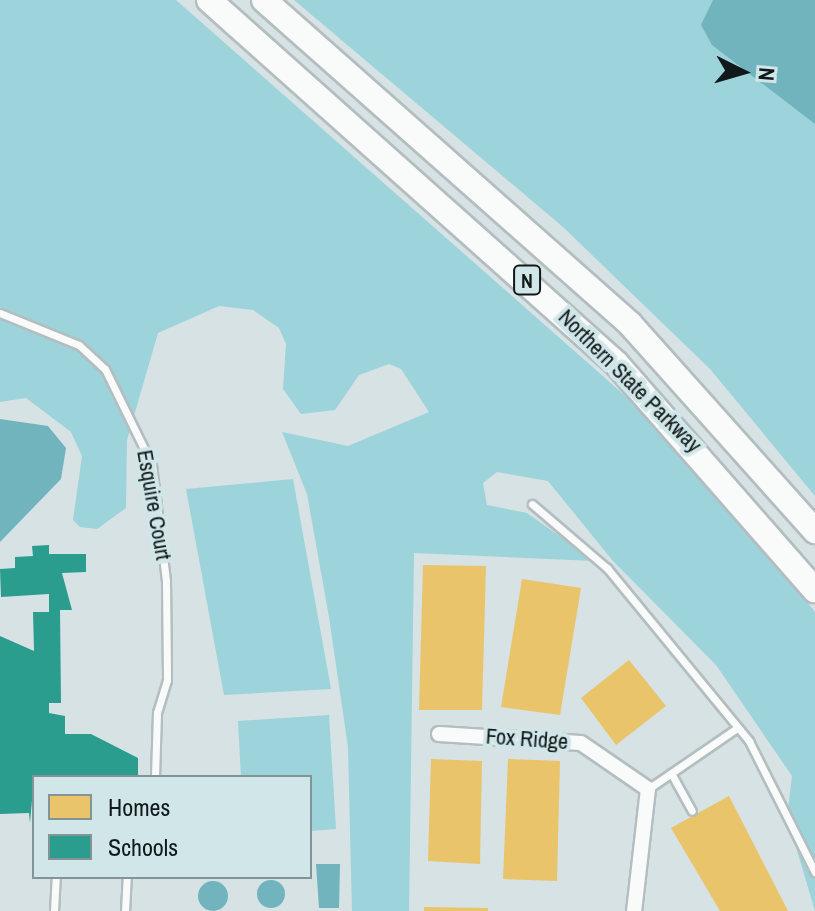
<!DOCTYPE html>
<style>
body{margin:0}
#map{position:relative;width:815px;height:911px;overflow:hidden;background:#d6e2e3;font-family:"Archivo Narrow",sans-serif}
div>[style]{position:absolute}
.green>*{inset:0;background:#9dd3db}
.water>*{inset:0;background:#71b4be}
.round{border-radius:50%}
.homes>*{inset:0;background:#e9c46a}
.schools>*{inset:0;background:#2a9d8f}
.roads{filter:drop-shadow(2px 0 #b4bdbf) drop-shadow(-2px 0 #b4bdbf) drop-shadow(0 2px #b4bdbf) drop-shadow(0 -2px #b4bdbf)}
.lane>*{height:7px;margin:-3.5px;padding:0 3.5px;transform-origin:3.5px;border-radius:3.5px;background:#f9fbfb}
.street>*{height:14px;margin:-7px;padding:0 7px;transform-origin:7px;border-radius:7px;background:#f9fbfb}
.highway>*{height:24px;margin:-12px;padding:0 12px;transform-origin:12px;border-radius:12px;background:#f9fbfb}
span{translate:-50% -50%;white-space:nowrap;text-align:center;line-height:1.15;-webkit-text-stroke:8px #d0e6e9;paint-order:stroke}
.shield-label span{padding:2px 6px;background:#d0e6e9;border:2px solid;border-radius:6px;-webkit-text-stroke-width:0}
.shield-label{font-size:20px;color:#101819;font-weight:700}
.street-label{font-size:22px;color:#101819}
.legend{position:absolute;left:32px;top:775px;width:280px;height:104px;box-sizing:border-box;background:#d0e6e9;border:2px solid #839496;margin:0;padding:10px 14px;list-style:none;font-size:24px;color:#101819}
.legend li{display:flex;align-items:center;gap:16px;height:40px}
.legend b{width:40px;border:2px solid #839496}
.north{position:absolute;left:703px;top:32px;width:80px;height:80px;-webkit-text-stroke:6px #d0e6e9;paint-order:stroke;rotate:95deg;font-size:22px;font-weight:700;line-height:32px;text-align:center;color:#101819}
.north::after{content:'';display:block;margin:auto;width:28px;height:36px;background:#101819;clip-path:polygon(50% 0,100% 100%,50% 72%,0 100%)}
</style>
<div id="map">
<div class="green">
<i style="clip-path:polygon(0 0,176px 0,639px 408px,734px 510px,815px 612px,815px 911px,787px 817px,792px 776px,716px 665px,613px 561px,548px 481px,497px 472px,483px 483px,487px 505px,527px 513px,595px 561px,414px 553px,409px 911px,352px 911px,348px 747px,329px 617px,307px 494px,282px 432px,348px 446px,429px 412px,401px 369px,389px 364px,359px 375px,335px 410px,301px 414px,283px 389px,286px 344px,279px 328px,253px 310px,219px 306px,158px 333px,127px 440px,126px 508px,97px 529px,80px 527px,73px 520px,82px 456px,71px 432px,26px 398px,0 402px)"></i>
<i style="clip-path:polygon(294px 0,815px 0,815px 496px,710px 369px,563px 227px)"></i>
<i style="clip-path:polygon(293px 479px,331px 689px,224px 695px,186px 489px)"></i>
<i style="clip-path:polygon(329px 715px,336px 829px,310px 831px,310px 777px,241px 777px,238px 721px)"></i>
</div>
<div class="water">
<i style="clip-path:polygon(713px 0,815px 0,815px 124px,712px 45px,701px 25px)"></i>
<i style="clip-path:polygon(0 419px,48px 426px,66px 448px,61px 479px,0 542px)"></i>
<i style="clip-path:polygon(316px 864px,340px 864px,339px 908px,319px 908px)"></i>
<i class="round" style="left:257px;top:880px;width:28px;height:28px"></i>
<i class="round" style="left:198px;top:881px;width:30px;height:30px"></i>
</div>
<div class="homes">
<i style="clip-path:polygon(423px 565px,486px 566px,482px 710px,419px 710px)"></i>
<i style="clip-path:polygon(522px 579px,581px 588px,560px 715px,501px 707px)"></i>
<i style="clip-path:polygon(629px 660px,666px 706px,616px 745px,581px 698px)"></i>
<i style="clip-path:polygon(431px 759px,482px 761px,480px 864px,428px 861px)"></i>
<i style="clip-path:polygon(508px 759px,560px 761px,557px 881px,503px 879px)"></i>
<i style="clip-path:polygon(729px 796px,788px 911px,720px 911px,671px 828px)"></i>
<i style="clip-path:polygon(424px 907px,488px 908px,488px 911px,424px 911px)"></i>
</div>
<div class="schools">
<i style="clip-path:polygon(49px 545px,49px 554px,86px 554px,86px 572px,62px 573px,72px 610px,60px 610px,61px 703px,49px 703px,49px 713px,65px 716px,65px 734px,91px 734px,138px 758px,138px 777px,34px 777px,30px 823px,29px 813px,0 814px,0 636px,34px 651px,33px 612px,49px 612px,49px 594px,1px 597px,0 569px,15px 568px,15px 557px,33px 556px,32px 546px)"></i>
</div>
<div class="roads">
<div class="lane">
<i style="left:0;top:313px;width:85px;rotate:22.1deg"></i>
<i style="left:79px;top:345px;width:35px;rotate:43deg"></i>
<i style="left:105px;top:369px;width:107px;rotate:63.9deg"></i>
<i style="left:152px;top:465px;width:117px;rotate:83.1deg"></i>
<i style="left:166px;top:581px;width:99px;rotate:89.4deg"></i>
<i style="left:167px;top:680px;width:34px;rotate:107deg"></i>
<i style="left:157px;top:713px;width:64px;rotate:91.8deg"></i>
<i style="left:532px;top:504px;width:99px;rotate:40.5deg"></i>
<i style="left:607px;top:568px;width:224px;rotate:50.6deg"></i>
<i style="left:749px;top:741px;width:147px;rotate:63.3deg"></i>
<i style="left:671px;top:773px;width:43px;rotate:61.1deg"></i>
<i style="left:648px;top:789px;width:108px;rotate:-34.4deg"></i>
<i style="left:54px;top:911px;width:34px;rotate:-87deg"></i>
<i style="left:125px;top:911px;width:34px;rotate:-87deg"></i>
</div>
<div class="street">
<i style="left:439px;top:734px;width:142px;rotate:3.6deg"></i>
<i style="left:581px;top:743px;width:81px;rotate:34.5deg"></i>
<i style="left:648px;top:789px;width:123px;rotate:96.5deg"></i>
</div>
<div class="highway">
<i style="left:209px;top:0;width:545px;rotate:41.73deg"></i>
<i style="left:616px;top:363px;width:302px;rotate:48.8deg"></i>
<i style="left:264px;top:0;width:489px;rotate:41.5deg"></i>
<i style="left:630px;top:324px;width:278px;rotate:48.2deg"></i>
</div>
</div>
<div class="shield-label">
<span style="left:527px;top:280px">N</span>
</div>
<div class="street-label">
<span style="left:630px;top:381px;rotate:45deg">Northern State Parkway</span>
<span style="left:154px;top:505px;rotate:80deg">Esquire Court</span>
<span style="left:527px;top:739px;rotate:4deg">Fox Ridge</span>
</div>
<ul class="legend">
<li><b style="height:22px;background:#e9c46a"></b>Homes</li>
<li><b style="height:22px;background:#2a9d8f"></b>Schools</li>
</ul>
<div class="north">N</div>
</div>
